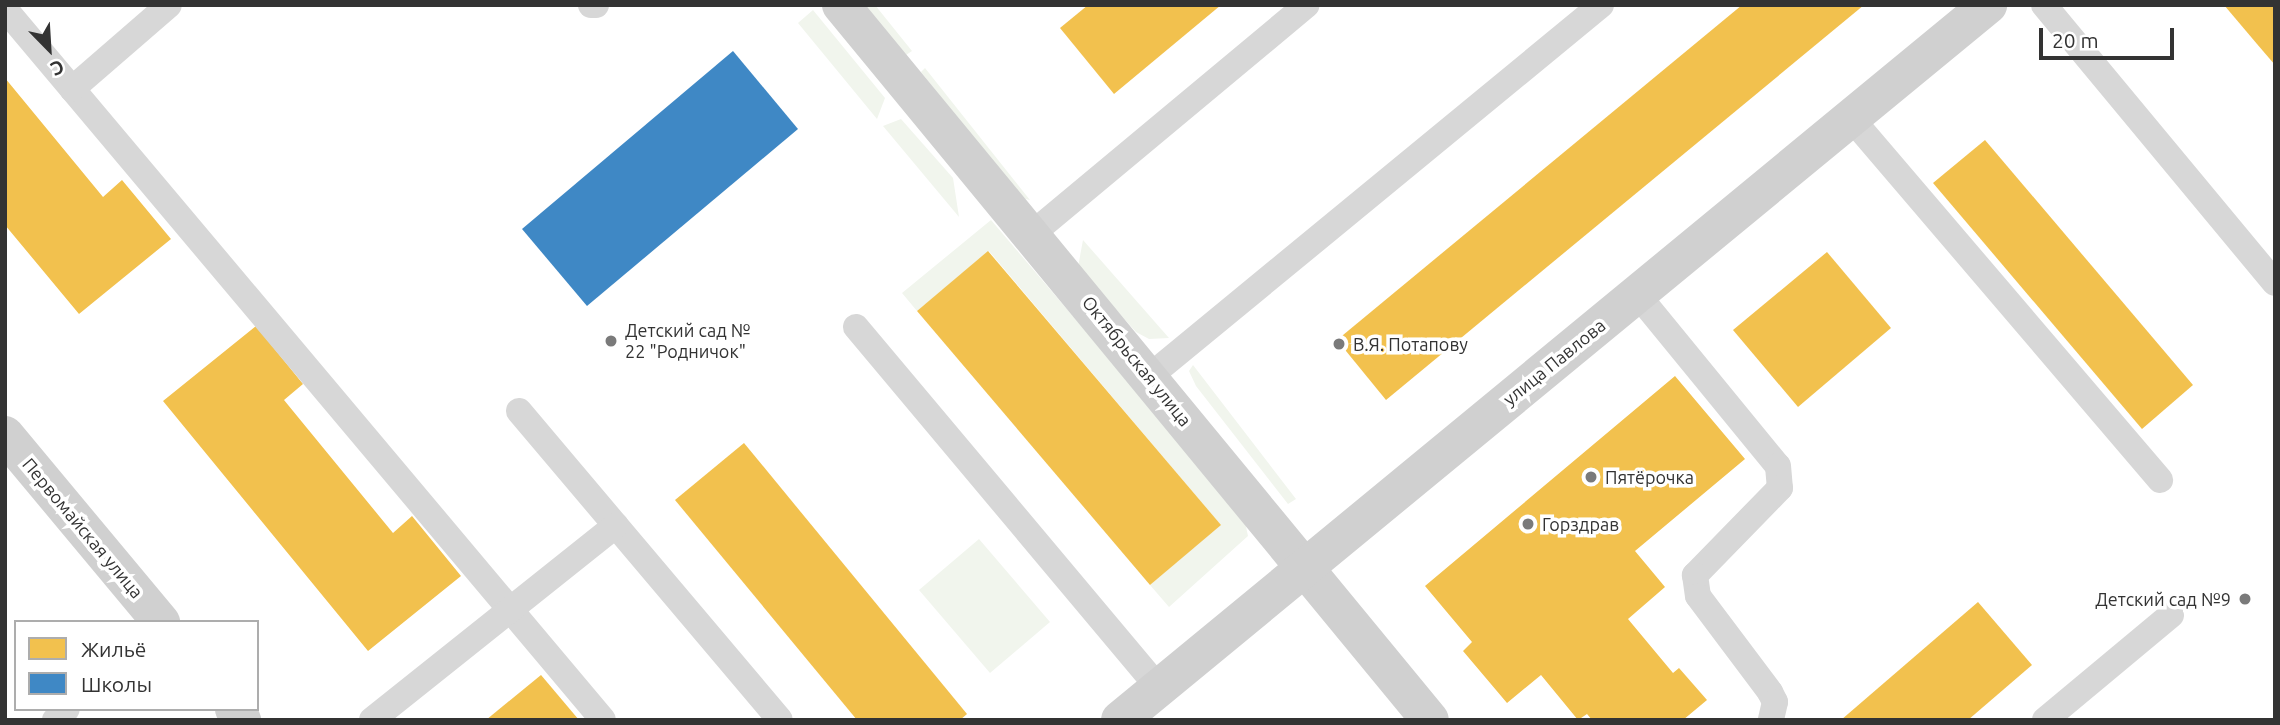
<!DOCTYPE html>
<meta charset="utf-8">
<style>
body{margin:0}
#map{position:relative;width:2280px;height:725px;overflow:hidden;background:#fff;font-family:Ubuntu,sans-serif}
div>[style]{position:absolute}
.green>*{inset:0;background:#f1f5ed}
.homes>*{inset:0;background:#f2c14e}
.schools>*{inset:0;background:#3f88c5}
.lane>*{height:26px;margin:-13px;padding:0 13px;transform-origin:13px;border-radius:13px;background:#d7d7d7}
.secondary>*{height:38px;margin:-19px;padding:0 19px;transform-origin:19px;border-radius:19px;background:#d0d0d0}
.dots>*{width:19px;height:19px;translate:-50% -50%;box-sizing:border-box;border:4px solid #fff;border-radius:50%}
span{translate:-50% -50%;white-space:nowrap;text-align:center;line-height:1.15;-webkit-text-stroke:7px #fff;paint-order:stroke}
.poi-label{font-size:18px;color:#333}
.left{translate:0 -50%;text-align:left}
.right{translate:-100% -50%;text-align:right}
.street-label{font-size:18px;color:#333}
.frame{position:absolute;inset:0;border:7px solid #333;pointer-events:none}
.legend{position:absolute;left:14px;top:620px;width:245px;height:91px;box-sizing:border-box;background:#fff;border:2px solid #adadad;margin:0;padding:9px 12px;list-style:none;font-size:21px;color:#333}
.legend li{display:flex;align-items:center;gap:14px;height:35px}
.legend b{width:35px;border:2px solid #adadad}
.north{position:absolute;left:14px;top:14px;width:70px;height:70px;-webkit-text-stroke:5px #fff;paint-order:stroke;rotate:156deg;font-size:19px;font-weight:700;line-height:28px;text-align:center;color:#333}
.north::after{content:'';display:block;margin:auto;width:24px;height:32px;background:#333;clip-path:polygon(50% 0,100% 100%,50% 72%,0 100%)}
.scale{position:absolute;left:2039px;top:28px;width:135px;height:32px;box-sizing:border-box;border:4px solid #333;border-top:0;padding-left:9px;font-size:21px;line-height:24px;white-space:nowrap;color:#333;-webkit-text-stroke:5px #fff;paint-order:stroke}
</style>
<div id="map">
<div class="green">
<i style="clip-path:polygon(865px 5px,875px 5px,912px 51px,906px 55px)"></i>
<i style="clip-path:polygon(813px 10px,885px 98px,877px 119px,798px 23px)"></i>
<i style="clip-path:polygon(925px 68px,1030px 200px,1021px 198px,921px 72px)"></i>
<i style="clip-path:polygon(901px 119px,953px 178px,959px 217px,883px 126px)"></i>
<i style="clip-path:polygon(991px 220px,1244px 517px,1248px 536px,1169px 607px,1150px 585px,1220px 524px,989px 251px,917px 311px,902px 293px)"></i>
<i style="clip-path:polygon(1083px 240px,1169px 338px,1149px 339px,1136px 332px,1078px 267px)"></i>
<i style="clip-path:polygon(1193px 365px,1296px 499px,1288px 504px,1196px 386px,1189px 371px)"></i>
<i style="clip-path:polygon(979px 539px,1050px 622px,990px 673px,919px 590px)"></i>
</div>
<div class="homes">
<i style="clip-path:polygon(1088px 5px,1221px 5px,1114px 94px,1060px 28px)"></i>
<i style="clip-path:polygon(1742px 5px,1864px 5px,1386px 400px,1337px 340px)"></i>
<i style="clip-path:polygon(2224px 5px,2275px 5px,2275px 65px,2257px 44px)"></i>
<i style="clip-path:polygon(5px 78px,103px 197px,122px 180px,171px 239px,79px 314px,5px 225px)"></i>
<i style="clip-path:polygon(1985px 140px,2193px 385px,2142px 429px,1933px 183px)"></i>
<i style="clip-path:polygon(988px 251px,1221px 525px,1150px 585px,917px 311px)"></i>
<i style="clip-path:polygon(1827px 252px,1891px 328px,1798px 407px,1733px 330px)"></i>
<i style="clip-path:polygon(256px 326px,303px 384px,284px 400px,302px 422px,393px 533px,412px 516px,461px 576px,368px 651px,163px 401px)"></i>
<i style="clip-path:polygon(1675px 376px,1745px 459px,1635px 551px,1665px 587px,1628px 619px,1673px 673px,1679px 668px,1707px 700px,1683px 720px,1592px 720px,1587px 714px,1578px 720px,1541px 675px,1507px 703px,1463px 651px,1472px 642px,1425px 586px)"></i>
<i style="clip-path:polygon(744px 443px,967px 714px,960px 720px,857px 720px,675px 500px)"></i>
<i style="clip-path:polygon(1978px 602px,2032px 665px,1968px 720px,1841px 720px)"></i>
<i style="clip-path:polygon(541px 675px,579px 720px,486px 720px)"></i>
</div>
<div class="schools">
<i style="clip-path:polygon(733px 51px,798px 129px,587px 306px,522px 229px)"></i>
</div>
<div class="lane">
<i style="left:591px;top:5px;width:5px"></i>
<i style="left:2044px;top:5px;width:361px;rotate:50.3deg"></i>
<i style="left:5px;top:9px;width:929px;rotate:49.93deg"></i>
<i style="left:72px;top:89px;width:128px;rotate:-40.9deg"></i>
<i style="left:1851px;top:118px;width:476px;rotate:49.5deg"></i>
<i style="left:1033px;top:233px;width:356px;rotate:-39.8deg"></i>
<i style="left:1637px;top:294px;width:222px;rotate:50.7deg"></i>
<i style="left:1778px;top:466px;width:22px;rotate:85deg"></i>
<i style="left:1780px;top:488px;width:122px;rotate:134.3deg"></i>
<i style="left:1695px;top:575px;width:21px;rotate:82deg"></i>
<i style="left:1698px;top:596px;width:120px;rotate:53.1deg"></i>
<i style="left:1770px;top:692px;width:11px;rotate:63deg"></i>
<i style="left:1775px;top:702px;width:18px;rotate:103deg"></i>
<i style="left:856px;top:327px;width:471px;rotate:50deg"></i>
<i style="left:1150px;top:376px;width:584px;rotate:-39.44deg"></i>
<i style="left:519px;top:411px;width:404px;rotate:49.8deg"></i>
<i style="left:55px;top:720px;width:16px;rotate:-43deg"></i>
<i style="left:372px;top:720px;width:312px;rotate:-38.6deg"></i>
<i style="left:2045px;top:720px;width:164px;rotate:-39.8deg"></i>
</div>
<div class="secondary">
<i style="left:841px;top:5px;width:926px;rotate:50.52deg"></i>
<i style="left:5px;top:435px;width:244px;rotate:50.2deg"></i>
<i style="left:234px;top:709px;width:14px;rotate:54deg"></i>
<i style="left:1120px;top:720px;width:1125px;rotate:-39.48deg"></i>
</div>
<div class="dots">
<i style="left:611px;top:341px;background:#7a7a7a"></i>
<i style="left:1339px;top:344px;background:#7a7a7a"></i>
<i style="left:1591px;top:477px;background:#7a7a7a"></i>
<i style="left:1528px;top:524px;background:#7a7a7a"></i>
<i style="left:2245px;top:599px;background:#7a7a7a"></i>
</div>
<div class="poi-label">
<span class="left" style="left:625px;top:341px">Детский сад №<br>22 "Родничок"</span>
<span class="left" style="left:1353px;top:344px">В.Я. Потапову</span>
<span class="left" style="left:1605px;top:477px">Пятёрочка</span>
<span class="left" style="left:1542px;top:524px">Горздрав</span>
<span class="right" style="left:2231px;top:599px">Детский сад №9</span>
</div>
<div class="street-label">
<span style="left:1137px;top:361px;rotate:51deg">Октябрьская улица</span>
<span style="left:1554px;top:362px;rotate:-39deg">улица Павлова</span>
<span style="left:83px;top:528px;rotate:50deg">Первомайская улица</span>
</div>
<div class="frame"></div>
<ul class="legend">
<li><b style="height:19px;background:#f2c14e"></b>Жильё</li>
<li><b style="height:19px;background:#3f88c5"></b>Школы</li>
</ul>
<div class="north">С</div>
<div class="scale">20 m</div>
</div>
